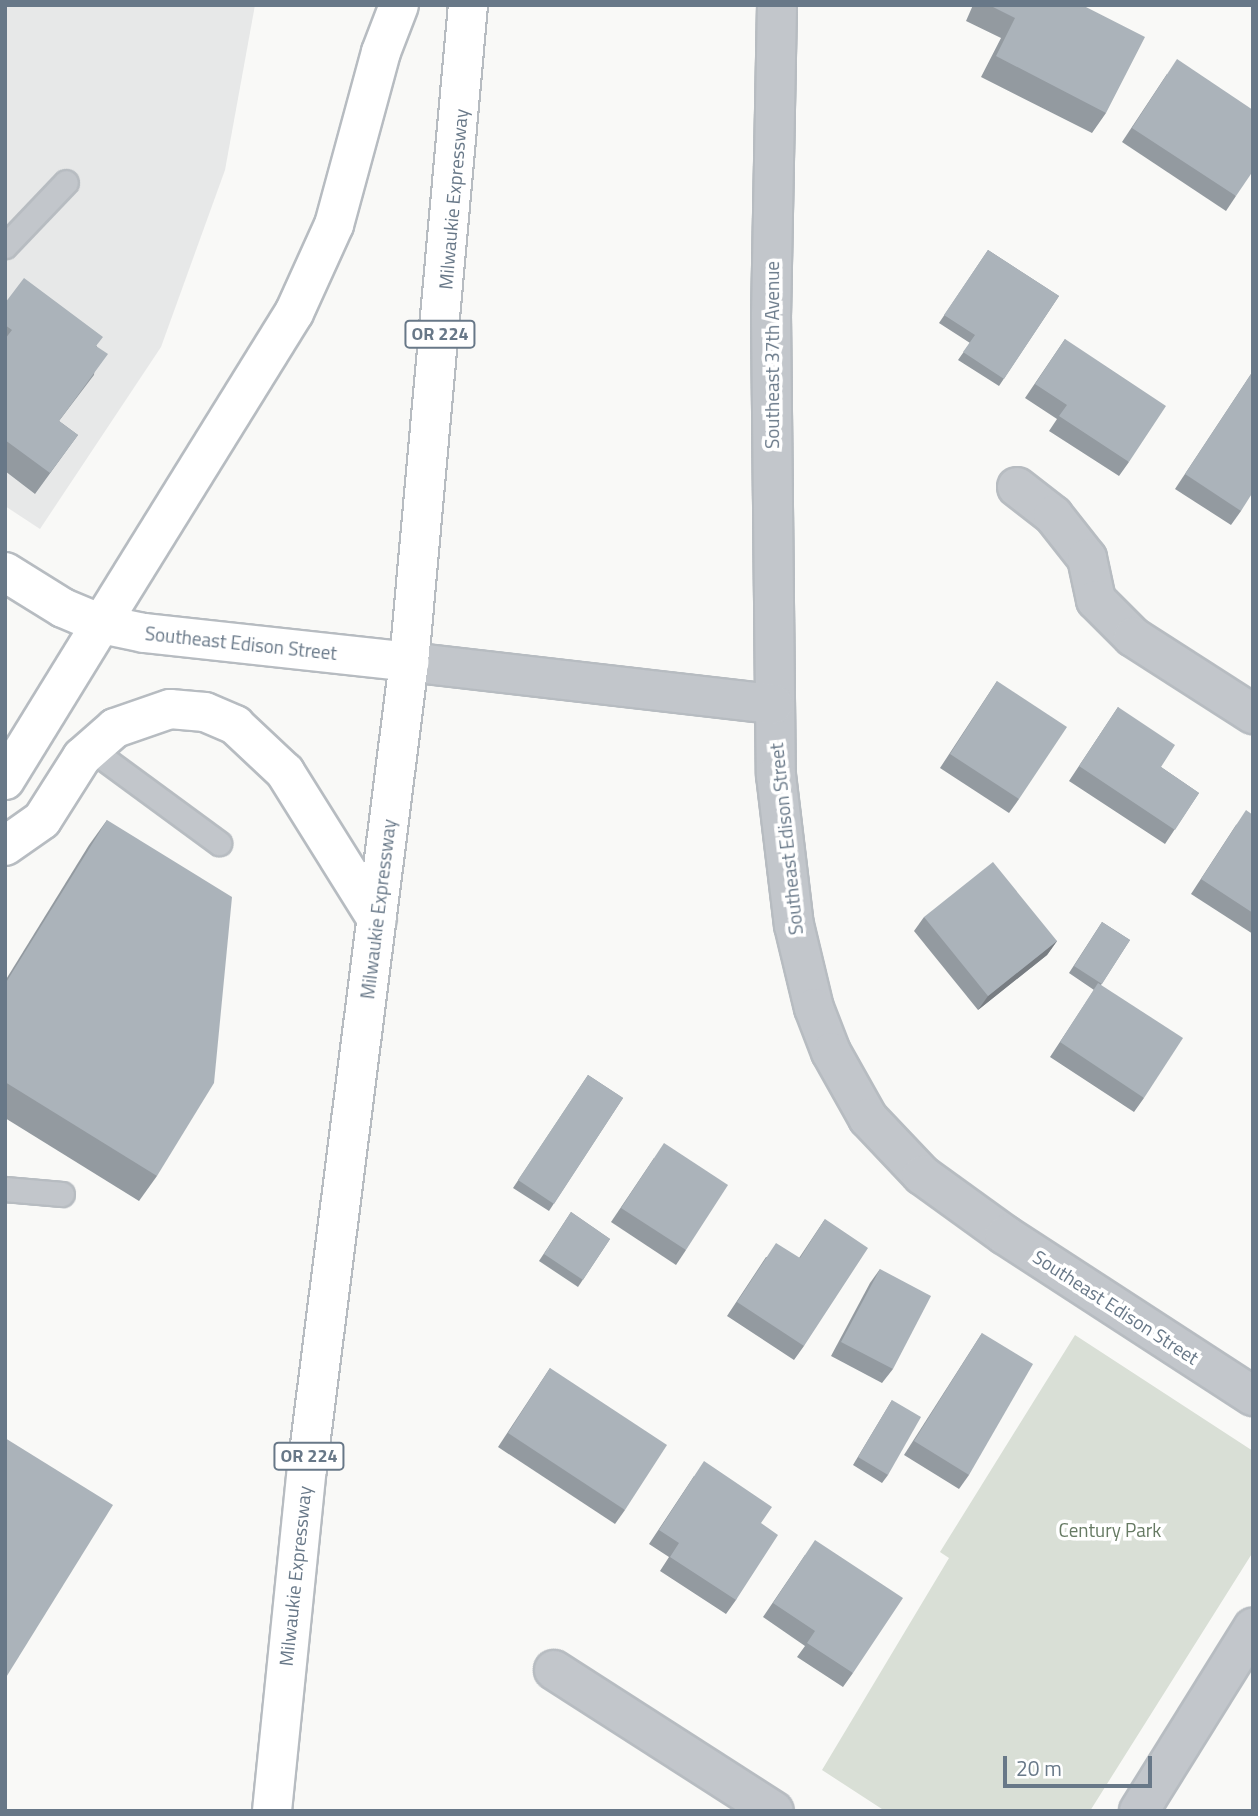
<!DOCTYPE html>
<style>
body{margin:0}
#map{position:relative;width:1258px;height:1816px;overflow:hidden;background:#f9f9f7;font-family:"Titillium Web",sans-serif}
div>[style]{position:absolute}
.built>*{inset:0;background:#e7e8e8}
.green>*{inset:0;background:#d9dfd6}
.roads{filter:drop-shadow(2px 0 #b7bcc1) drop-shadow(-2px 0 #b7bcc1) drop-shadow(0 2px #b7bcc1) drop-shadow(0 -2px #b7bcc1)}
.lane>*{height:23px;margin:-11.5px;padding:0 11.5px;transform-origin:11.5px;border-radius:11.5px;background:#c2c6cb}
.street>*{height:38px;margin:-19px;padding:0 19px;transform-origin:19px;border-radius:19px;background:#c2c6cb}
.secondary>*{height:38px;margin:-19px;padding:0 19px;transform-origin:19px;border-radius:19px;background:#fff}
.highway>*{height:38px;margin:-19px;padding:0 19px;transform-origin:19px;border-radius:19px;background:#fff}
.wall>*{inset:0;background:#939aa0}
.shaded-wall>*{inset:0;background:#787d82}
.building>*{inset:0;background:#abb3ba}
span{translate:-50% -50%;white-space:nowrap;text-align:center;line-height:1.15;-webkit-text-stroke:7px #fff;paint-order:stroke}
.shield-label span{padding:2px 5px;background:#fff;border:2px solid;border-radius:5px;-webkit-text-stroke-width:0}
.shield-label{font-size:18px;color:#687888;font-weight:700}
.street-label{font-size:19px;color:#687888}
.park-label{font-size:19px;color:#667a63}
.frame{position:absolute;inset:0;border:7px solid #687888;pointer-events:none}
.scale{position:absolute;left:1003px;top:1756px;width:149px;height:32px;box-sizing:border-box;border:4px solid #687888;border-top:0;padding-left:9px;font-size:21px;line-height:24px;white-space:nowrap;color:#687888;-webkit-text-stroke:5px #fff;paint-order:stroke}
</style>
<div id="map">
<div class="built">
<i style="clip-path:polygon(5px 5px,255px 5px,225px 170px,161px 347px,40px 529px,5px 506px)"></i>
</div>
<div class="green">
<i style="clip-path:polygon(1075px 1335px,1253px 1451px,1253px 1552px,1090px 1811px,885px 1811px,822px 1770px,949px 1558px,940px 1552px)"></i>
</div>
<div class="roads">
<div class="lane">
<i style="left:5px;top:246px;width:88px;rotate:-46.4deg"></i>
<i style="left:91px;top:749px;width:159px;rotate:36.3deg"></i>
<i style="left:5px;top:1189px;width:57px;rotate:5deg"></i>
</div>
<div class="street">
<i style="left:777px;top:5px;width:310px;rotate:91.1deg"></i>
<i style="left:771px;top:315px;width:460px;rotate:89.4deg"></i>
<i style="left:776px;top:775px;width:151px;rotate:83.2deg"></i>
<i style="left:794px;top:925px;width:85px;rotate:76.5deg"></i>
<i style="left:814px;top:1008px;width:47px;rotate:68.9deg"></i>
<i style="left:831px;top:1052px;width:76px;rotate:60.7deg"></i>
<i style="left:868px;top:1118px;width:79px;rotate:46.5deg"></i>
<i style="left:922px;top:1175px;width:102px;rotate:35.9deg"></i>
<i style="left:1005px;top:1235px;width:296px;rotate:33deg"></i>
<i style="left:1017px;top:487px;width:46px;rotate:37.9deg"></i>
<i style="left:1053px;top:515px;width:55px;rotate:51.7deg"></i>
<i style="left:1087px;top:558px;width:43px;rotate:77.9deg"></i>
<i style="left:1096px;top:600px;width:52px;rotate:45deg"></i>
<i style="left:1133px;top:637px;width:143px;rotate:32.7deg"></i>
<i style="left:409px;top:662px;width:367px;rotate:6.6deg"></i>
<i style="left:554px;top:1670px;width:261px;rotate:32.7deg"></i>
<i style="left:1139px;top:1811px;width:216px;rotate:-58.1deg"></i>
</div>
<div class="secondary">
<i style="left:5px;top:572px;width:68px;rotate:31.8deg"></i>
<i style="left:63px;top:608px;width:41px;rotate:22.8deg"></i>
<i style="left:101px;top:624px;width:44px;rotate:11.8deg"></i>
<i style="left:144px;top:633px;width:267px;rotate:6.2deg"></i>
<i style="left:5px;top:780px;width:183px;rotate:-58.4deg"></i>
</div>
<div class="highway">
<i style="left:101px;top:624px;width:366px;rotate:-58.2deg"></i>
<i style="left:294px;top:313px;width:97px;rotate:-65.6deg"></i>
<i style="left:334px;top:225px;width:179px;rotate:-74.8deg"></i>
<i style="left:381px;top:52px;width:50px;rotate:-69deg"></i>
<i style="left:5px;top:846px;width:45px;rotate:-35.1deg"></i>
<i style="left:42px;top:820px;width:75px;rotate:-57.6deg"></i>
<i style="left:82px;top:757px;width:44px;rotate:-41.3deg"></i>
<i style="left:115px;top:728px;width:58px;rotate:-19.1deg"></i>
<i style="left:170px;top:709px;width:35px;rotate:5deg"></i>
<i style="left:205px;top:712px;width:33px;rotate:23deg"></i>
<i style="left:235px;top:725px;width:69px;rotate:43.2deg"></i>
<i style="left:285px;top:772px;width:173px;rotate:58deg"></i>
<i style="left:272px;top:1811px;width:344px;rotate:-84.2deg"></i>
<i style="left:307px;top:1469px;width:813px;rotate:-82.8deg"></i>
<i style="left:409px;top:662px;width:660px;rotate:-84.87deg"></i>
</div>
</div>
<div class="wall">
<i style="clip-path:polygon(973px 5px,1082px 5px,1106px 113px,1092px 133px,981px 77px,1001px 38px,966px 21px)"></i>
<i style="clip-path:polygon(1167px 74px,1236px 196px,1226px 211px,1122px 142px)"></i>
<i style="clip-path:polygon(988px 250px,1059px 296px,999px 386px,958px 360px,970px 343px,939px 323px)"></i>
<i style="clip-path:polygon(5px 303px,97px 346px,94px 375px,59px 421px,78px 435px,35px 494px,5px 471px)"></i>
<i style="clip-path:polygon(1065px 339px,1129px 462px,1119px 476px,1049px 431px,1057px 419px,1025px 398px)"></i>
<i style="clip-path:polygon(1253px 371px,1241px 511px,1231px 525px,1175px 489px)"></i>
<i style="clip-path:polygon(997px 681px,1019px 799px,1009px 813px,940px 768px)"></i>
<i style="clip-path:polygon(1118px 707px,1161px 767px,1199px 793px,1165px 844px,1069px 781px)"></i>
<i style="clip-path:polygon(1253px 815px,1253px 934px,1191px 894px,1236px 825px)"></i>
<i style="clip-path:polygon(107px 820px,157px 1176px,139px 1201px,5px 1118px,5px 981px,89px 845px)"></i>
<i style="clip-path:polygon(924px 917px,1057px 941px,1047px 955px,978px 1010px,914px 931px)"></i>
<i style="clip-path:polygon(1102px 922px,1130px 940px,1101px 985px,1144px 1098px,1134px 1112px,1050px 1057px,1094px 990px,1069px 973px)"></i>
<i style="clip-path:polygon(588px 1075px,623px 1098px,549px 1211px,513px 1188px)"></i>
<i style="clip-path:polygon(654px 1158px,686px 1250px,676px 1265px,611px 1222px)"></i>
<i style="clip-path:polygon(571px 1212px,610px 1239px,578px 1287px,539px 1261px)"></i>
<i style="clip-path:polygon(825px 1219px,804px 1346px,794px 1360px,727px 1316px,766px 1257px,799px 1258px)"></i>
<i style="clip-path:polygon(880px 1269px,893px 1369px,882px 1383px,831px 1356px,870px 1283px)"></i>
<i style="clip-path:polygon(982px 1333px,969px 1475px,959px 1489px,904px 1455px)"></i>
<i style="clip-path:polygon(550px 1368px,625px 1510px,615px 1524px,498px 1447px)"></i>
<i style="clip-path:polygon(892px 1400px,888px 1475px,882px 1483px,853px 1465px)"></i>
<i style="clip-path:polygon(694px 1476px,761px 1523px,736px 1600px,726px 1614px,660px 1571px,669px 1557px,649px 1544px)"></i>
<i style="clip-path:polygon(805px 1555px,853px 1673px,843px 1687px,797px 1657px,805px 1646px,763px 1617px)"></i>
</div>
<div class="shaded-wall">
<i style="clip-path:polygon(1057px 941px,1047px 955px,978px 1010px,988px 996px)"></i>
</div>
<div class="building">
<i style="clip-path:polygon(989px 5px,1082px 5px,1145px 37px,1106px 113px,996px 56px,1015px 18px)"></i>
<i style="clip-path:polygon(1177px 59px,1253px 110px,1253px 171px,1236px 196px,1132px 128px)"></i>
<i style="clip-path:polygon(988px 250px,1059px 296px,1004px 379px,963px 352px,975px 335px,944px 315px)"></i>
<i style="clip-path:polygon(24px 278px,103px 337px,96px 346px,108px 354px,59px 421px,78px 435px,50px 473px,5px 440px,5px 339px,12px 330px,5px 325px,5px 303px)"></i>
<i style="clip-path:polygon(1065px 339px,1166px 406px,1129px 462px,1059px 416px,1067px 405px,1035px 384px)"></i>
<i style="clip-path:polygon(1253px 371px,1253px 492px,1241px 511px,1185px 474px)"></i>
<i style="clip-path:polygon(997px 681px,1067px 727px,1019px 799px,950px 754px)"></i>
<i style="clip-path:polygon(1118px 707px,1175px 745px,1161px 767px,1199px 793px,1175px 830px,1079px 766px)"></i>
<i style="clip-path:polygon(1246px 810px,1253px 815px,1253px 913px,1201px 879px)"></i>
<i style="clip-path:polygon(107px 820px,232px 897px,214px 1083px,157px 1176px,5px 1082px,5px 984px)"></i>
<i style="clip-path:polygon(993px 862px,1057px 941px,988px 996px,924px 917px)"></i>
<i style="clip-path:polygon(1102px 922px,1130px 940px,1102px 984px,1074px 966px)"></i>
<i style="clip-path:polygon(1098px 983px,1183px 1038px,1144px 1098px,1060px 1042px)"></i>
<i style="clip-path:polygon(588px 1075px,623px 1098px,554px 1204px,518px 1180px)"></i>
<i style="clip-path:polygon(664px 1143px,728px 1185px,686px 1250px,621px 1208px)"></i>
<i style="clip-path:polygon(571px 1212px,610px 1239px,583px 1280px,544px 1254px)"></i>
<i style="clip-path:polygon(825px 1219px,868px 1248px,804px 1346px,737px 1302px,776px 1243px,800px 1258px)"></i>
<i style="clip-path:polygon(880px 1269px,931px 1296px,893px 1369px,841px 1342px)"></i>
<i style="clip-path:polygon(982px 1333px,1033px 1364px,969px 1475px,914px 1441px)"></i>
<i style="clip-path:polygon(550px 1368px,667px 1445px,625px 1510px,508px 1433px)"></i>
<i style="clip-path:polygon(892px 1400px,921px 1417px,888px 1475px,858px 1457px)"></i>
<i style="clip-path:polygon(5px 1438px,113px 1505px,5px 1679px)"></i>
<i style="clip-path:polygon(704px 1461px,772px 1507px,761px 1523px,778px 1535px,736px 1600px,670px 1557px,679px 1543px,659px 1530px)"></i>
<i style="clip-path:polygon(815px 1540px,903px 1598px,853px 1673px,807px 1643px,815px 1631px,773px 1603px)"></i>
</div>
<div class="shield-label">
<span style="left:440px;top:334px">OR 224</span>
<span style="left:309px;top:1456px">OR 224</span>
</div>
<div class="street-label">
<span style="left:453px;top:199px;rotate:-85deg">Milwaukie Expressway</span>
<span style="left:772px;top:355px;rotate:-90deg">Southeast 37th Avenue</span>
<span style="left:241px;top:643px;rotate:6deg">Southeast Edison Street</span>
<span style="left:786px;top:839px;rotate:-96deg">Southeast Edison Street</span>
<span style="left:378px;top:909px;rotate:-83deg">Milwaukie Expressway</span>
<span style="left:1116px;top:1307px;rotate:33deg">Southeast Edison Street</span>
<span style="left:295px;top:1576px;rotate:-84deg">Milwaukie Expressway</span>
</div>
<div class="park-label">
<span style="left:1110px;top:1530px">Century Park</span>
</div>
<div class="frame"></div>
<div class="scale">20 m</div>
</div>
